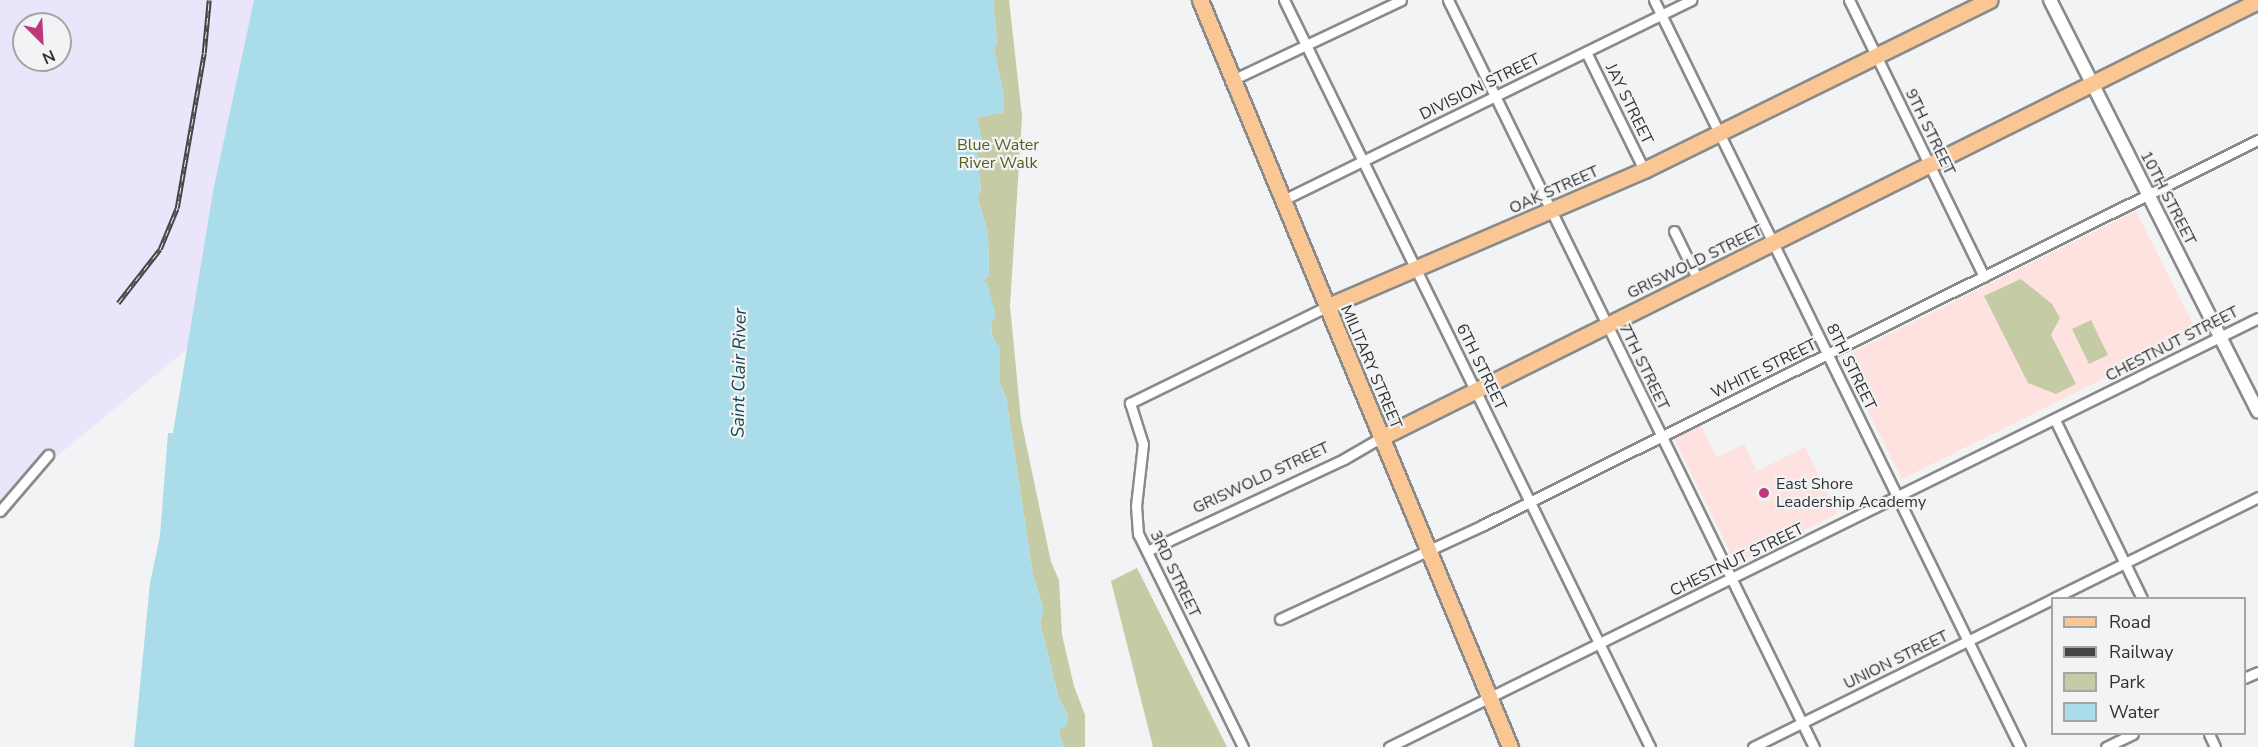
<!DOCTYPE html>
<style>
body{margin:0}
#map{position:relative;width:2258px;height:747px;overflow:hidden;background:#f2f3f4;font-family:"Nunito Sans",sans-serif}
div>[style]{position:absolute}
.industrial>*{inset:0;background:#eae5fb}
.education>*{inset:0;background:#fde2df}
.green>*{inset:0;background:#c4cba5}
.water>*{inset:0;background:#aadce9}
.roads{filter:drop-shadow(2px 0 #898a8b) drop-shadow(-2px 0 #898a8b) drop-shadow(0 2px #898a8b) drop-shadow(0 -2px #898a8b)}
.minor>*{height:9px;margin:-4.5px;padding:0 4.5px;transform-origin:4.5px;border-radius:4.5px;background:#fff}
.tertiary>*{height:12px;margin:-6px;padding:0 6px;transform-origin:6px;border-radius:6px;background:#fff}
.primary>*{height:15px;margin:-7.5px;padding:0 7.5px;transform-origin:7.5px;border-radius:7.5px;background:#fac794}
.rail>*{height:4.5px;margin-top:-2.25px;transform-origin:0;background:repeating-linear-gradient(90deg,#f2f3f4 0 7px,#454546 0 14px);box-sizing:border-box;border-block:2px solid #454546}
.dots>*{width:16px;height:16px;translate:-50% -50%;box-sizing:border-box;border:3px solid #f2f3f4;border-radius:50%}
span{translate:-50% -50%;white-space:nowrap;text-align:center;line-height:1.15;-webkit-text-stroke:4.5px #f2f3f4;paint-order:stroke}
.street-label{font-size:16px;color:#313132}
.park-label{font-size:16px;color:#555d1f}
.poi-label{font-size:16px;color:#313132}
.left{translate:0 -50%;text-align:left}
.water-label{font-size:18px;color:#19444f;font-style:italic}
.legend{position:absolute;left:2051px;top:597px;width:195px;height:138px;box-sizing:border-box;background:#f2f3f4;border:2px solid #a5a5a6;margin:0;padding:8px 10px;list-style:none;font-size:18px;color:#313132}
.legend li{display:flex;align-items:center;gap:12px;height:30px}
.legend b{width:30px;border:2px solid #a5a5a6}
.north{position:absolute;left:12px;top:12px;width:60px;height:60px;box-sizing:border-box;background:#f2f3f4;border:2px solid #a5a5a6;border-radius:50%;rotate:156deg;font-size:16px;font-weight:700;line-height:24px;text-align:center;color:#313132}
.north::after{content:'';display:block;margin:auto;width:21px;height:27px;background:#be387c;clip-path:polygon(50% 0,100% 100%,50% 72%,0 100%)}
</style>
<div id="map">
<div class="industrial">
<i style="clip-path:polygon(evenodd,0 0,254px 0,213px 191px,187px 349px,0 503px,0 0,24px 24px,60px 24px,60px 60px,24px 60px,24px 24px)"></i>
</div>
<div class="education">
<i style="clip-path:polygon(2136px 211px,2197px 332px,1902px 479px,1841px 358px)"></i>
<i style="clip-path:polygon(1701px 425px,1717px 457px,1744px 444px,1757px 471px,1805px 447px,1837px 514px,1736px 564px,1674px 439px)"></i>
</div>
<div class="green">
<i style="clip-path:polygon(993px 0,1009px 0,1022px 117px,1010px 306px,1021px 420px,1051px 562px,1059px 580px,1062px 635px,1074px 686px,1085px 715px,1085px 747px,1064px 747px,1058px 730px,1068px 715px,1058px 696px,1040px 623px,1043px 609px,1033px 575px,1006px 398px,1000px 384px,1000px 348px,993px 339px,982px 281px,989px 275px,988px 233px,977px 196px,981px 191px,976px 145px,982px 141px,977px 117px,1004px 112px,1004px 98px,994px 49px,997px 43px)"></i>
<i style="clip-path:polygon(2021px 279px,2052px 304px,2060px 318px,2051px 335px,2076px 384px,2056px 394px,2028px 383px,1984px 296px)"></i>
<i style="clip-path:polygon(2091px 320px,2108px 355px,2089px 364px,2072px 329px)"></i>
<i style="clip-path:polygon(1137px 568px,1227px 747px,1153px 747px,1111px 581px)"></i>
</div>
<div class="water">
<i style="clip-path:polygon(254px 0,993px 0,997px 43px,994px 49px,1004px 98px,1004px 112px,977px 117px,982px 142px,976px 145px,981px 191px,977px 196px,988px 233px,989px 275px,982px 281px,987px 282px,996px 316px,990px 326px,993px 339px,1000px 347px,1000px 384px,1006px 398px,1033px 575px,1043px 609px,1040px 623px,1058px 696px,1068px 715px,1067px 726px,1058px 730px,1064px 747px,134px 747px,150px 583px,160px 536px,168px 433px,173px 433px,213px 191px)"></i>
</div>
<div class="roads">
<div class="minor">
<i style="left:1284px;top:0;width:832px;rotate:63.9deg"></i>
<i style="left:1448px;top:0;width:832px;rotate:63.9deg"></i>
<i style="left:1654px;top:0;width:832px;rotate:63.9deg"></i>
<i style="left:1849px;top:0;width:308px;rotate:64deg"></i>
<i style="left:1586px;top:52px;width:131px;rotate:63.8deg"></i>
<i style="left:1230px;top:81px;width:189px;rotate:-25.3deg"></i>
<i style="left:1281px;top:201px;width:457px;rotate:-26.1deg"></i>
<i style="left:1674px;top:231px;width:55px;rotate:63.9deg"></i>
<i style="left:2055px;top:420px;width:198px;rotate:64deg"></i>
<i style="left:0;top:511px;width:74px;rotate:-49.4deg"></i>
<i style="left:1147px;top:551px;width:217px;rotate:-25deg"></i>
<i style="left:1344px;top:459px;width:44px;rotate:-30.1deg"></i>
<i style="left:2054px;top:598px;width:228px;rotate:-26.3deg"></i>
<i style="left:1280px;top:619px;width:224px;rotate:-24.8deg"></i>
<i style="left:1483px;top:525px;width:865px;rotate:-26.42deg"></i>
<i style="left:2244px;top:678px;width:15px;rotate:-23deg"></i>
<i style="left:2209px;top:734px;width:14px;rotate:65deg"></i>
<i style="left:1243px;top:747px;width:237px;rotate:-116.2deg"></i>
<i style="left:1138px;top:534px;width:28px;rotate:-94deg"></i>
<i style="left:1136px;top:506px;width:62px;rotate:-83.6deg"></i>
<i style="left:1143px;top:444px;width:43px;rotate:-107.6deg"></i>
<i style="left:1130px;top:403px;width:218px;rotate:-26.1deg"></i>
<i style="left:1389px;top:747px;width:969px;rotate:-26.27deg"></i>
<i style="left:1753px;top:747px;width:334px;rotate:-26.3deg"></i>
<i style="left:2106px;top:747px;width:30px;rotate:-26deg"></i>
</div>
<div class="tertiary">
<i style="left:2050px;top:0;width:461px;rotate:63.2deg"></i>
</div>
<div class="primary">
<i style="left:1200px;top:0;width:809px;rotate:67.46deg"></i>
<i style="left:1326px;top:307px;width:346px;rotate:-23.3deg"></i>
<i style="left:1644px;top:170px;width:385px;rotate:-26.2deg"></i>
<i style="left:1382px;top:437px;width:979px;rotate:-26.46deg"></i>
</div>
</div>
<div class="rail">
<i style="left:118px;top:303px;width:68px;rotate:-52.1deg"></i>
<i style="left:160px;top:249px;width:44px;rotate:-67.5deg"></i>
<i style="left:177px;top:208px;width:157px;rotate:-80.1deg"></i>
<i style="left:204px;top:53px;width:53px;rotate:-84.6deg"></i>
</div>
<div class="dots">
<i style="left:1764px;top:493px;background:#be387c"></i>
</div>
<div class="street-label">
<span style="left:1480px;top:87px;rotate:-26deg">DIVISION STREET</span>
<span style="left:1629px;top:104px;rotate:64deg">JAY STREET</span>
<span style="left:1930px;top:132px;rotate:64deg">9TH STREET</span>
<span style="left:1554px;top:190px;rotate:-24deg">OAK STREET</span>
<span style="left:2168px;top:198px;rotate:63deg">10TH STREET</span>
<span style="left:1695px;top:262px;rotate:-26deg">GRISWOLD STREET</span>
<span style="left:2172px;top:344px;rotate:-27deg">CHESTNUT STREET</span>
<span style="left:1371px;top:367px;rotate:67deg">MILITARY STREET</span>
<span style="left:1481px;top:367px;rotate:64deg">6TH STREET</span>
<span style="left:1644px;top:367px;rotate:64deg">7TH STREET</span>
<span style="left:1851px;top:367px;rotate:64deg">8TH STREET</span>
<span style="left:1764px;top:369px;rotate:-26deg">WHITE STREET</span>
<span style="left:1261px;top:478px;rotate:-25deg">GRISWOLD STREET</span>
<span style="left:1737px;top:560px;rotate:-26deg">CHESTNUT STREET</span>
<span style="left:1175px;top:574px;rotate:64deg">3RD STREET</span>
<span style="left:1896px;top:660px;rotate:-26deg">UNION STREET</span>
</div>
<div class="park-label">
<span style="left:998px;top:154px">Blue Water<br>River Walk</span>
</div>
<div class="poi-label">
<span class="left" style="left:1776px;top:493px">East Shore<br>Leadership Academy</span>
</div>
<div class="water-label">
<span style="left:739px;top:373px;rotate:-89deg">Saint Clair River</span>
</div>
<ul class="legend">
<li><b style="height:8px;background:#fac794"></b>Road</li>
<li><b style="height:8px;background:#454546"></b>Railway</li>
<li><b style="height:16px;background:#c4cba5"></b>Park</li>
<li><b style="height:16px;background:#aadce9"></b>Water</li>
</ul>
<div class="north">N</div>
</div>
